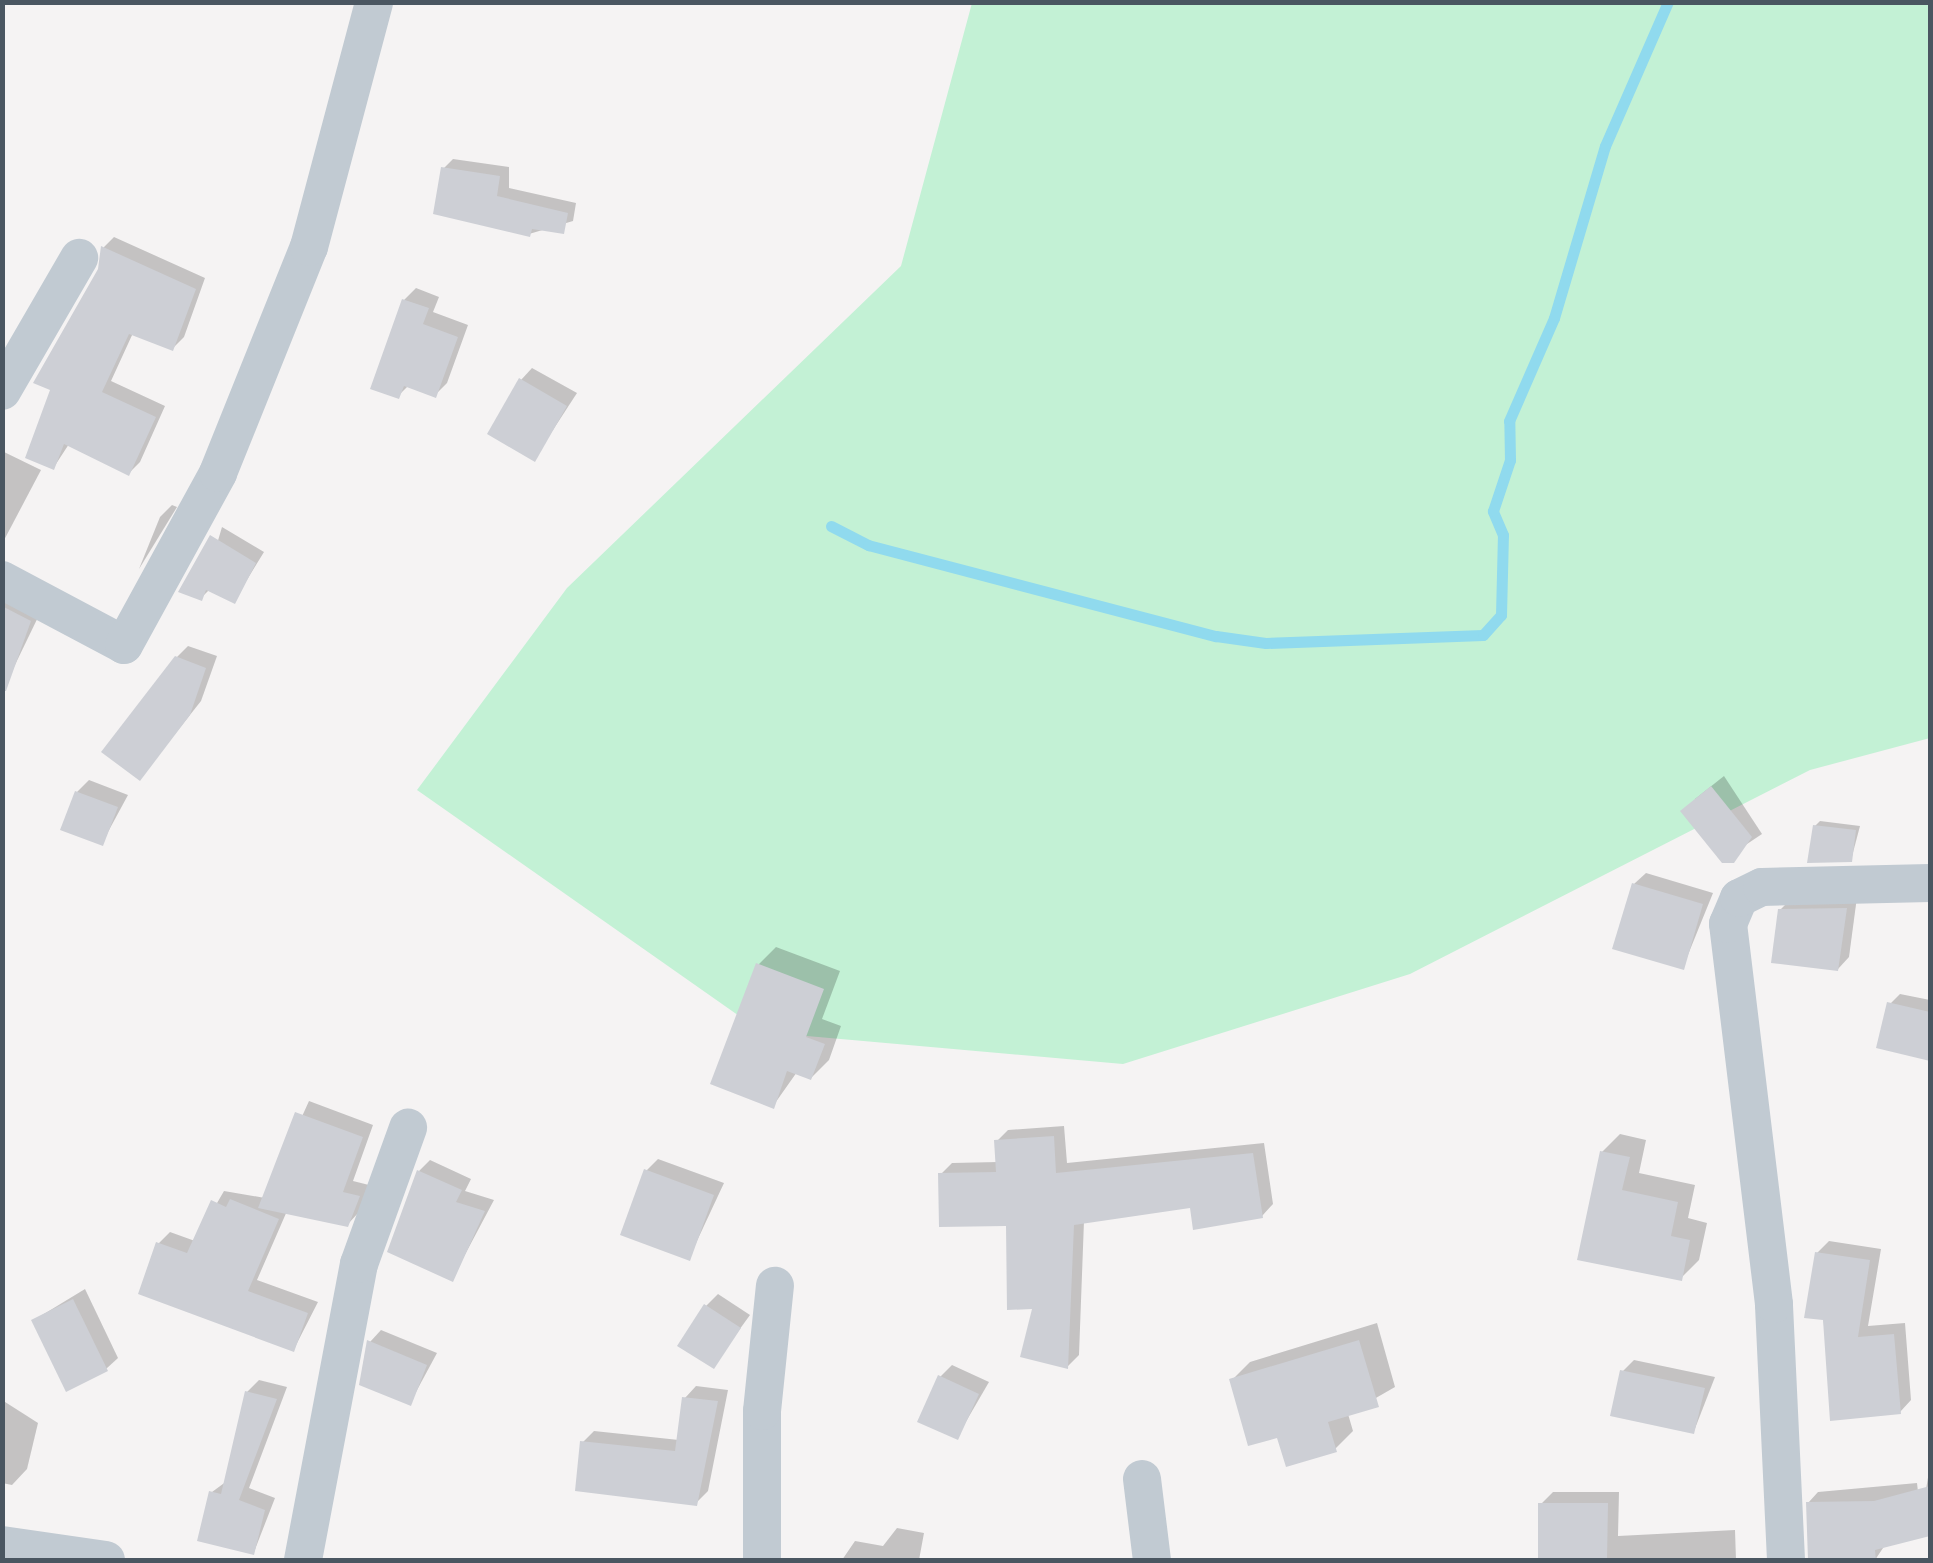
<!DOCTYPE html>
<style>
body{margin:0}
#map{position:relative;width:1933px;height:1563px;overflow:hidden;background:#f5f3f3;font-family:"Open Sans",sans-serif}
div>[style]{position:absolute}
.green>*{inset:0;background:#c3f1d5}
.shadow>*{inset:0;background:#0003}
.stream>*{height:11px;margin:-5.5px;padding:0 5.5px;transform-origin:5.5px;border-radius:5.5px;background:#90daee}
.building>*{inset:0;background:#cdcfd5}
.street>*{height:38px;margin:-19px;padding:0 19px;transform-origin:19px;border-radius:19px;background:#c1cad2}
span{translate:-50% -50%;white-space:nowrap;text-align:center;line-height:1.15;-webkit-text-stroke:8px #fff;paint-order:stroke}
.frame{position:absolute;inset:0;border:5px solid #4a5661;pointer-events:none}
</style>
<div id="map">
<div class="green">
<i style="clip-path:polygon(972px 3px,1930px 3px,1930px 738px,1810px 770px,1410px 974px,1123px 1064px,762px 1032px,417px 790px,567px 588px,901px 266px)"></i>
</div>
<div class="shadow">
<i style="clip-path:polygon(453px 159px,509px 167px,509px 188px,576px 203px,573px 221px,529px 234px,443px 169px)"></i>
<i style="clip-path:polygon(114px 237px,205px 278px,184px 337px,173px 348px,133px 333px,111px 381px,165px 406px,140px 462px,129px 473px,69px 444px,54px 467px,104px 247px)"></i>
<i style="clip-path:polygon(416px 288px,439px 297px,433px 312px,468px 325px,447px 383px,435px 395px,409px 385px,398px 396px,404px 300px)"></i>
<i style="clip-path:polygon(532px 368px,577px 393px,534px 459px,521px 380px)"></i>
<i style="clip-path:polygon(2px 451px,41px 470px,2px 544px)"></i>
<i style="clip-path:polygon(172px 505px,177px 507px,139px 569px,160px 517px)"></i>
<i style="clip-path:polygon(222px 527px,264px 552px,234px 601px,210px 589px,201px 598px)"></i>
<i style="clip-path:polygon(2px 586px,42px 609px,12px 671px,2px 668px)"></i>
<i style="clip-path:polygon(188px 646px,217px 656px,201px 701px,140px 778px,176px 658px)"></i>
<i style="clip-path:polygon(1724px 776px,1762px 834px,1723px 860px,1695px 799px)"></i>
<i style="clip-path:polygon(89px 780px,128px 795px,102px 843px,77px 792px)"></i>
<i style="clip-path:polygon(1820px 821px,1860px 826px,1851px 860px,1815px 826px)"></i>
<i style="clip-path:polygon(1646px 873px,1713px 893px,1683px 967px,1634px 884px)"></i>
<i style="clip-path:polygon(1857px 897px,1849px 957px,1838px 969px,1780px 910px,1792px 898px)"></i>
<i style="clip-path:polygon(776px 947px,840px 971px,822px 1019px,841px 1026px,829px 1060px,811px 1078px,797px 1072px,773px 1106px,758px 965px)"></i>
<i style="clip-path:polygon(1900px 994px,1930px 1000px,1929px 1058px,1888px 1006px)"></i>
<i style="clip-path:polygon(309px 1101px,373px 1125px,353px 1181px,369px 1185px,359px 1212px,348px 1224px,287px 1211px,257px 1280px,318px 1302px,294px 1349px,158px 1244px,170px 1232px,195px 1241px,224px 1191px,265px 1198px)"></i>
<i style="clip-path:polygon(1064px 1126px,1067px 1163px,1264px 1143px,1273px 1204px,1262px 1216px,1192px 1205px,1084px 1221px,1079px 1355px,1068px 1366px,1035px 1307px,1008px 1223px,941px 1174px,952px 1163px,998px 1162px,997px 1141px,1008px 1130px)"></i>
<i style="clip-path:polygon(1620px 1134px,1646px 1140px,1639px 1173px,1695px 1185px,1688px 1218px,1707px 1223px,1699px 1260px,1681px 1278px,1580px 1258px,1602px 1152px)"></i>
<i style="clip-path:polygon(658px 1159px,724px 1183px,689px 1258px,646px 1171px)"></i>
<i style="clip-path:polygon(430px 1160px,471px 1179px,465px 1191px,494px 1200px,452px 1279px,419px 1171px)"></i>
<i style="clip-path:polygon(1829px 1241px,1881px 1249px,1868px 1326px,1905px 1323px,1911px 1400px,1900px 1412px,1833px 1418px,1817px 1253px)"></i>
<i style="clip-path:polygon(85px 1289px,118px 1358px,106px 1369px,34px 1320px)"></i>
<i style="clip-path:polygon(718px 1294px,750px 1315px,713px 1366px,706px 1306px)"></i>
<i style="clip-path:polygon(1377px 1323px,1395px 1387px,1348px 1414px,1353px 1431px,1335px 1449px,1279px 1435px,1232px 1380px,1250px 1362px)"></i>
<i style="clip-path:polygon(381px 1330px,437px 1353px,410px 1403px,370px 1342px)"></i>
<i style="clip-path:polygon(1634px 1360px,1715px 1377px,1694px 1431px,1622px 1372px)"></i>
<i style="clip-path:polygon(952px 1365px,989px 1382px,957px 1437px,940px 1377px)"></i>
<i style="clip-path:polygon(259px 1380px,287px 1387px,249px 1488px,275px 1498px,254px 1552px,212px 1492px,227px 1481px,247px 1392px)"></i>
<i style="clip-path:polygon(696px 1386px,728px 1390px,708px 1491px,696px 1503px,582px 1443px,594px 1431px,679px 1440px,685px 1398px)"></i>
<i style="clip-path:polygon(2px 1400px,38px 1423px,27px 1469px,12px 1485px,2px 1483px)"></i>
<i style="clip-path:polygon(1930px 1466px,1930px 1533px,1885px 1545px,1875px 1560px,1808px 1560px,1808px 1503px,1818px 1492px,1917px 1483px,1921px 1518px)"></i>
<i style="clip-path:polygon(1553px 1492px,1619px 1492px,1618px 1536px,1735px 1530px,1736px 1560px,1597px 1560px,1541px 1504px)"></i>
<i style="clip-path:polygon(897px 1528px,924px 1533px,919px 1560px,842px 1560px,855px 1541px,883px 1546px)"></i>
</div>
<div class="stream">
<i style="left:831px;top:526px;width:42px;rotate:27.2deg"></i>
<i style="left:868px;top:545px;width:360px;rotate:14.7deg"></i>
<i style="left:1216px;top:636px;width:50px;rotate:8deg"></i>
<i style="left:1266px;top:643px;width:217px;rotate:-2.1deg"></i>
<i style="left:1483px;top:635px;width:27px;rotate:-48deg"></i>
<i style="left:1501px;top:615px;width:80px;rotate:-88.6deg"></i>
<i style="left:1503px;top:535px;width:26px;rotate:-113deg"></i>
<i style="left:1493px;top:511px;width:54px;rotate:-71.6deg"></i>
<i style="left:1510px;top:460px;width:39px;rotate:-91deg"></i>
<i style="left:1509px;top:421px;width:112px;rotate:-66.4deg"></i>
<i style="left:1554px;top:318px;width:179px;rotate:-73.5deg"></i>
<i style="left:1605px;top:146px;width:157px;rotate:-66.4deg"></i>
</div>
<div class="building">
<i style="clip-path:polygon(441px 167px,500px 176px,497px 196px,568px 213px,564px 234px,532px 229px,530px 237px,433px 214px)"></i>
<i style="clip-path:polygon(101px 246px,196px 289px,173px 351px,129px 334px,102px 392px,156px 417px,129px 476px,64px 444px,54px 470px,25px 458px,50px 390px,33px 383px,98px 269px)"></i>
<i style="clip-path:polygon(402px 299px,429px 308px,423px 324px,458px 337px,436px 398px,404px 386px,399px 399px,370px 389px)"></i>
<i style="clip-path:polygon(519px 378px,567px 406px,535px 462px,487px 434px)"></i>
<i style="clip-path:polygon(210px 535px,256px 563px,235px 604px,206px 590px,202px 601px,178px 592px)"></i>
<i style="clip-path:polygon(2px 606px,31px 621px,6px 691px,2px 691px)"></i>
<i style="clip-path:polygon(175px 656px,206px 668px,190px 715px,140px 781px,101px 752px)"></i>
<i style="clip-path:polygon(1711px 786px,1752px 837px,1734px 863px,1722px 863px,1680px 811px)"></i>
<i style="clip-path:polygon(75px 791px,118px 807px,103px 846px,60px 830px)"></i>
<i style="clip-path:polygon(1813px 825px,1856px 830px,1852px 862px,1807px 863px)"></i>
<i style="clip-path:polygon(1632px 883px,1703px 904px,1684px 970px,1612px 949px)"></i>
<i style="clip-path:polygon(1847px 908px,1838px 971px,1771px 963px,1778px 909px)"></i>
<i style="clip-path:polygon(756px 963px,824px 989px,806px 1037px,825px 1044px,811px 1080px,787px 1071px,774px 1109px,710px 1084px)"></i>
<i style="clip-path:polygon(1887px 1002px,1930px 1012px,1930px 1061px,1876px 1048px)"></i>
<i style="clip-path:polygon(295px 1112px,363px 1137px,343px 1192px,360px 1196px,348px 1227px,258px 1208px)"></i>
<i style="clip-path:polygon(1054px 1136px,1056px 1173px,1253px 1153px,1263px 1218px,1193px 1230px,1190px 1208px,1074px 1225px,1068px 1369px,1020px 1357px,1032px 1309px,1007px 1310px,1006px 1226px,939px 1227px,938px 1173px,996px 1172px,994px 1140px)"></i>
<i style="clip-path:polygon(1600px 1151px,1630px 1157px,1622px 1190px,1678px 1202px,1671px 1236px,1690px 1240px,1682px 1281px,1577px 1260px)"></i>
<i style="clip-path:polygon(644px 1169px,714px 1195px,690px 1261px,620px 1235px)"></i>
<i style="clip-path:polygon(417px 1170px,462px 1190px,456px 1202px,485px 1211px,453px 1282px,387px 1252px)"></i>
<i style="clip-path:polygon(230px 1199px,279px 1219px,248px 1291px,308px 1313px,294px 1352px,138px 1294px,156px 1242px,187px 1253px,211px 1200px,226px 1207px)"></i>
<i style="clip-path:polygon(1815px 1252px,1870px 1260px,1858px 1337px,1894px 1334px,1901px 1414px,1830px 1421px,1823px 1320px,1804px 1318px)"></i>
<i style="clip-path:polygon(73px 1299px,108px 1371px,66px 1392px,31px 1320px)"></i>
<i style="clip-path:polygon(704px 1304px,741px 1328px,714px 1369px,677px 1346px)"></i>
<i style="clip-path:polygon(367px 1340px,427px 1365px,411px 1406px,359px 1385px)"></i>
<i style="clip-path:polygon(1359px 1340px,1379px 1407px,1328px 1422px,1337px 1452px,1286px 1467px,1277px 1438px,1248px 1446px,1229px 1379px)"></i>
<i style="clip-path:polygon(1620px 1370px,1705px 1388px,1694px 1434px,1610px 1416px)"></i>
<i style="clip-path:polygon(938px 1375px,979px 1394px,958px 1440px,917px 1422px)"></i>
<i style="clip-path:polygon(245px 1391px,277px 1399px,239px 1500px,265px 1510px,254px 1555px,197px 1541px,209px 1491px,221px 1494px)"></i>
<i style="clip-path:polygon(682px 1397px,718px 1401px,697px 1506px,575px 1491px,580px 1441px,675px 1451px)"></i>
<i style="clip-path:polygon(1930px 1486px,1930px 1536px,1875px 1550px,1876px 1560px,1808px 1560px,1806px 1502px,1874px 1501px)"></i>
<i style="clip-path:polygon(1538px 1503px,1608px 1503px,1607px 1560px,1538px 1560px)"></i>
</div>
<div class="street">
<i style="left:2px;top:391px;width:154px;rotate:-59.9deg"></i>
<i style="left:2px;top:580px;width:138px;rotate:28deg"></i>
<i style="left:124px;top:645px;width:196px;rotate:-61.3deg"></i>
<i style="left:218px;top:473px;width:244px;rotate:-68.1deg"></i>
<i style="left:309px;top:247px;width:253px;rotate:-75.1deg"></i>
<i style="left:1142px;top:1479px;width:82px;rotate:83deg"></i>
<i style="left:2px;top:1545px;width:105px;rotate:8.2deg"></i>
<i style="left:303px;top:1560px;width:301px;rotate:-79.3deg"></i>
<i style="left:359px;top:1264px;width:145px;rotate:-70.2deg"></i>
<i style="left:762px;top:1560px;width:149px;rotate:-90deg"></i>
<i style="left:762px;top:1411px;width:126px;rotate:-84.1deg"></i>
<i style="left:1786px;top:1560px;width:256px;rotate:-92.7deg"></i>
<i style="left:1774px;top:1304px;width:383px;rotate:-96.9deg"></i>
<i style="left:1728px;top:924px;width:28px;rotate:-67deg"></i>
<i style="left:1739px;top:898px;width:25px;rotate:-26deg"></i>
<i style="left:1762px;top:887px;width:168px;rotate:-1.4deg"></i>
</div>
<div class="frame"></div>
</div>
